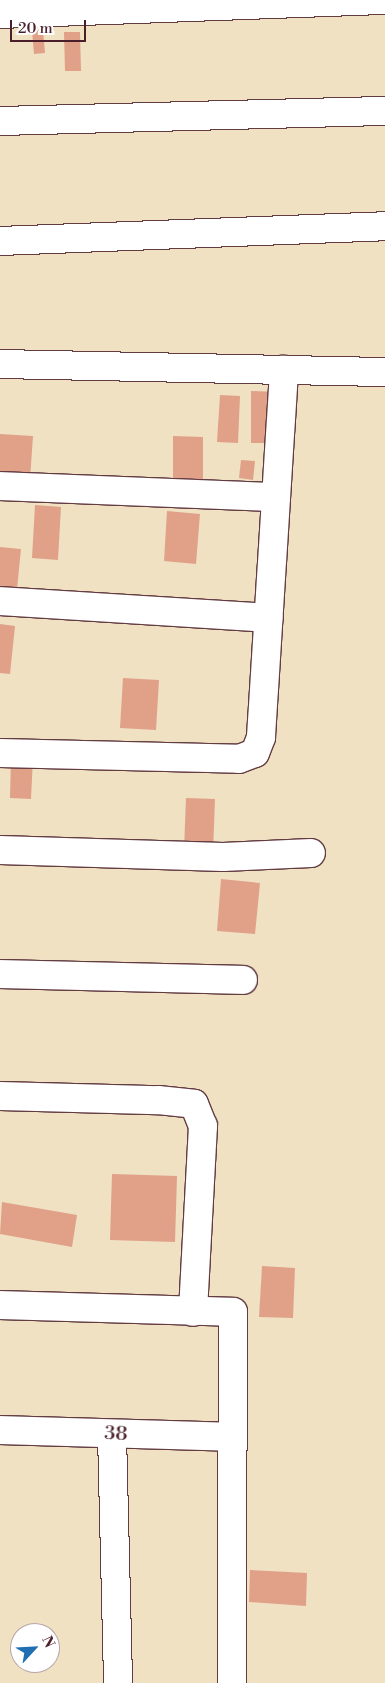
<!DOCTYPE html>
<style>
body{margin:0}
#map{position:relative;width:385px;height:1683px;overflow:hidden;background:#f0e1c3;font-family:"Libre Bodoni",serif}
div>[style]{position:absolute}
.building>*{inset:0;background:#e0a188}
.roads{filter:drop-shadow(1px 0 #633c42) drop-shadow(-1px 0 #633c42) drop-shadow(0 1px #633c42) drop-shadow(0 -1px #633c42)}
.minor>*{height:28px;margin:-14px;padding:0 14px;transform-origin:14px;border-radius:14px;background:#fff}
span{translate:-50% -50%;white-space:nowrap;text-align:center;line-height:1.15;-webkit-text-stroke:4px #fff;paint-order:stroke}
.street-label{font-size:20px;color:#4a1f2b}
.north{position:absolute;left:10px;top:1623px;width:50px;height:50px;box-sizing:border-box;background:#fff;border:1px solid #b7a5aa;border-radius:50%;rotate:65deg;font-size:14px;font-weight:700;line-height:20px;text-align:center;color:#4a1f2b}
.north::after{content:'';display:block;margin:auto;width:18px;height:22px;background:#1f6fb2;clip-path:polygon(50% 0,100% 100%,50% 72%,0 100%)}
.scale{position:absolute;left:10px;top:20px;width:76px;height:22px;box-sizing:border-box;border:2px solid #4a1f2b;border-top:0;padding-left:6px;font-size:15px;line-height:18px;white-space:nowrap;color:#4a1f2b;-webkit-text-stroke:4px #fff;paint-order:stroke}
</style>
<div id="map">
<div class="building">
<i style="clip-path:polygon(43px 30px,45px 53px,34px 54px,32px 31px)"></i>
<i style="clip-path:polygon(64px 32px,80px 32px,81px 71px,65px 71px)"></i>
<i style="clip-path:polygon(251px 391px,276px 392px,276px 443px,251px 443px)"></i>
<i style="clip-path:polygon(220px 395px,240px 396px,238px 443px,217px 442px)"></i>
<i style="clip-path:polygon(0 434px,33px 436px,30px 479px,0 477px)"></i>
<i style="clip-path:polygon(173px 436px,203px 437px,203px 481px,173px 481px)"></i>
<i style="clip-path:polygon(241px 460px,255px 461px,253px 480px,239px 478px)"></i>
<i style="clip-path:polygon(35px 505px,61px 507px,58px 560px,32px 558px)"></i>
<i style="clip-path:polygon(167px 511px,200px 514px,196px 564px,164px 561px)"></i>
<i style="clip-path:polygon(0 547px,21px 549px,16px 599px,0 597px)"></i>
<i style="clip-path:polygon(0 624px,15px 626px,10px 674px,0 673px)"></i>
<i style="clip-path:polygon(123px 678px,159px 680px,156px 730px,120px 728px)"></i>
<i style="clip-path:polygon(11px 757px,33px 758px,31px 799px,10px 798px)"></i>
<i style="clip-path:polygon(186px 798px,215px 799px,213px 852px,184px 850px)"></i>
<i style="clip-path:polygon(221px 879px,260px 883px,255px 934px,217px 931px)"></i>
<i style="clip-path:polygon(112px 1174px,177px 1176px,175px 1242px,110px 1240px)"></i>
<i style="clip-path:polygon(2px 1202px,77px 1215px,72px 1247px,0 1234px)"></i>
<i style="clip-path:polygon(262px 1266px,295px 1268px,293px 1318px,259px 1317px)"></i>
<i style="clip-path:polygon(250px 1570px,307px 1573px,306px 1606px,249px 1602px)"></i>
</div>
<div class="roads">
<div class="minor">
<i style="left:0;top:14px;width:385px;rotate:-2.1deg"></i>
<i style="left:0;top:121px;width:385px;rotate:-1.5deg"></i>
<i style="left:0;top:241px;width:385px;rotate:-2.2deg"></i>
<i style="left:0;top:364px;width:385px;rotate:1.2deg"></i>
<i style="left:0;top:486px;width:276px;rotate:2.3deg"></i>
<i style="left:0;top:601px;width:269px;rotate:3.6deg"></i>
<i style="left:0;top:753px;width:239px;rotate:1.4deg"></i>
<i style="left:239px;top:759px;width:17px;rotate:-21deg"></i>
<i style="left:255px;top:753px;width:17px;rotate:-69deg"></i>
<i style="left:261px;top:737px;width:368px;rotate:-86.4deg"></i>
<i style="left:0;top:850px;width:223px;rotate:1.8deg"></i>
<i style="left:223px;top:857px;width:88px;rotate:-2.6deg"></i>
<i style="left:0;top:974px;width:243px;rotate:1.4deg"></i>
<i style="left:0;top:1096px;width:158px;rotate:1.5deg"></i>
<i style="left:158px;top:1100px;width:36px;rotate:6deg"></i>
<i style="left:194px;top:1104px;width:24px;rotate:68deg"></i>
<i style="left:203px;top:1126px;width:186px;rotate:93.1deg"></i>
<i style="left:0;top:1305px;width:233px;rotate:1.7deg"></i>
<i style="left:233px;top:1312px;width:371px;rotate:90.2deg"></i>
<i style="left:0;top:1430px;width:232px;rotate:1.7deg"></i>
<i style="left:112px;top:1434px;width:249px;rotate:88.6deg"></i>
</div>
</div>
<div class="street-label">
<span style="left:116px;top:1434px;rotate:3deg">38</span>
</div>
<div class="north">N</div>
<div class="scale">20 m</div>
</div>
